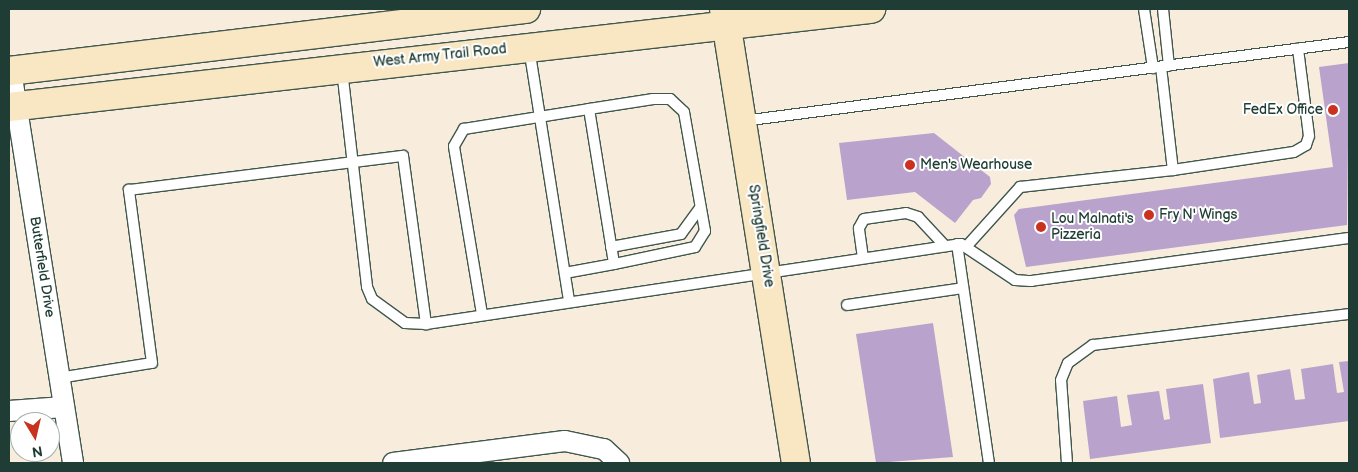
<!DOCTYPE html>
<style>
body{margin:0}
#map{position:relative;width:1358px;height:472px;overflow:hidden;background:#f8eddd;font-family:"Balsamiq Sans",sans-serif}
div>[style]{position:absolute}
.building>*{inset:0;background:#b9a2cb}
.roads{filter:drop-shadow(1px 0 #40574d) drop-shadow(-1px 0 #40574d) drop-shadow(0 1px #40574d) drop-shadow(0 -1px #40574d)}
.lane>*{height:10px;margin:-5px;padding:0 5px;transform-origin:5px;border-radius:5px;background:#fff}
.street>*{height:20px;margin:-10px;padding:0 10px;transform-origin:10px;border-radius:10px;background:#fff}
.secondary>*{height:28px;margin:-14px;padding:0 14px;transform-origin:14px;border-radius:14px;background:#f9e7c3}
.dots>*{width:14px;height:14px;translate:-50% -50%;box-sizing:border-box;border:2px solid #fff;border-radius:50%}
span{translate:-50% -50%;white-space:nowrap;text-align:center;line-height:1.15;-webkit-text-stroke:4px #fff;paint-order:stroke}
.street-label{font-size:14px;color:#1f3d34}
.poi-label{font-size:14px;color:#1f3d34}
.right{translate:-100% -50%;text-align:right}
.left{translate:0 -50%;text-align:left}
.frame{position:absolute;inset:0;border:10px solid #1f3d34;pointer-events:none}
.north{position:absolute;left:10px;top:412px;width:50px;height:50px;box-sizing:border-box;background:#fff;border:1px solid #a5b1ae;border-radius:50%;rotate:171deg;font-size:14px;font-weight:700;line-height:20px;text-align:center;color:#1f3d34}
.north::after{content:'';display:block;margin:auto;width:18px;height:22px;background:#c8321e;clip-path:polygon(50% 0,100% 100%,50% 72%,0 100%)}
</style>
<div id="map">
<div class="building">
<i style="clip-path:polygon(1349px 63px,1347px 225px,1026px 267px,1014px 215px,1019px 209px,1333px 167px,1319px 67px)"></i>
<i style="clip-path:polygon(934px 133px,990px 177px,991px 184px,981px 198px,973px 200px,955px 223px,915px 192px,847px 200px,839px 143px)"></i>
<i style="clip-path:polygon(933px 323px,953px 457px,876px 463px,856px 334px)"></i>
<i style="clip-path:polygon(1349px 361px,1349px 421px,1220px 438px,1213px 379px,1249px 372px,1254px 404px,1261px 403px,1257px 375px,1290px 369px,1295px 400px,1305px 399px,1301px 369px,1333px 364px,1337px 393px,1344px 392px,1339px 362px)"></i>
<i style="clip-path:polygon(1203px 384px,1211px 443px,1090px 459px,1083px 401px,1117px 396px,1121px 427px,1132px 425px,1127px 395px,1159px 391px,1164px 420px,1170px 419px,1166px 389px)"></i>
</div>
<div class="roads">
<div class="lane">
<i style="left:1144px;top:9px;width:60px;rotate:81.3deg"></i>
<i style="left:1163px;top:9px;width:57px;rotate:84deg"></i>
<i style="left:529px;top:48px;width:256px;rotate:81deg"></i>
<i style="left:1161px;top:67px;width:104px;rotate:83.4deg"></i>
<i style="left:342px;top:70px;width:218px;rotate:83.4deg"></i>
<i style="left:367px;top:287px;width:13px;rotate:67deg"></i>
<i style="left:372px;top:299px;width:41px;rotate:36deg"></i>
<i style="left:405px;top:323px;width:21px;rotate:3deg"></i>
<i style="left:426px;top:324px;width:541px;rotate:-8.5deg"></i>
<i style="left:961px;top:244px;width:65px;rotate:33.7deg"></i>
<i style="left:1015px;top:280px;width:16px;rotate:4deg"></i>
<i style="left:1031px;top:281px;width:321px;rotate:-7.7deg"></i>
<i style="left:589px;top:109px;width:65px;rotate:-8.9deg"></i>
<i style="left:653px;top:99px;width:17px"></i>
<i style="left:670px;top:99px;width:19px;rotate:43deg"></i>
<i style="left:684px;top:112px;width:121px;rotate:80deg"></i>
<i style="left:705px;top:231px;width:19px;rotate:122deg"></i>
<i style="left:695px;top:247px;width:83px;rotate:168.1deg"></i>
<i style="left:743px;top:121px;width:611px;rotate:-7.43deg"></i>
<i style="left:957px;top:244px;width:221px;rotate:81.7deg"></i>
<i style="left:611px;top:247px;width:71px;rotate:-10.5deg"></i>
<i style="left:681px;top:234px;width:32px;rotate:-54deg"></i>
<i style="left:966px;top:247px;width:81px;rotate:-48deg"></i>
<i style="left:1020px;top:187px;width:154px;rotate:-6.3deg"></i>
<i style="left:1173px;top:170px;width:122px;rotate:-8.5deg"></i>
<i style="left:1294px;top:152px;width:14px;rotate:-30deg"></i>
<i style="left:1306px;top:145px;width:9px;rotate:-72deg"></i>
<i style="left:1309px;top:136px;width:88px;rotate:-97.2deg"></i>
<i style="left:863px;top:258px;width:30px;rotate:-98deg"></i>
<i style="left:859px;top:228px;width:10px;rotate:-61deg"></i>
<i style="left:864px;top:219px;width:42px;rotate:-8.1deg"></i>
<i style="left:906px;top:213px;width:13px;rotate:18deg"></i>
<i style="left:918px;top:217px;width:40px;rotate:47deg"></i>
<i style="left:847px;top:305px;width:117px;rotate:-8.3deg"></i>
<i style="left:482px;top:314px;width:170px;rotate:-99.5deg"></i>
<i style="left:454px;top:146px;width:20px;rotate:-60deg"></i>
<i style="left:464px;top:129px;width:127px;rotate:-9.1deg"></i>
<i style="left:589px;top:109px;width:157px;rotate:80.8deg"></i>
<i style="left:614px;top:264px;width:50px;rotate:169.6deg"></i>
<i style="left:59px;top:378px;width:94px;rotate:-9.2deg"></i>
<i style="left:152px;top:363px;width:175px;rotate:-97.6deg"></i>
<i style="left:129px;top:190px;width:276px;rotate:-7.1deg"></i>
<i style="left:403px;top:156px;width:170px;rotate:82.2deg"></i>
<i style="left:1067px;top:463px;width:83px;rotate:-94.1deg"></i>
<i style="left:1061px;top:380px;width:18px;rotate:-68deg"></i>
<i style="left:1068px;top:363px;width:31px;rotate:-36deg"></i>
<i style="left:1093px;top:345px;width:258px;rotate:-6.9deg"></i>
</div>
<div class="street">
<i style="left:11px;top:71px;width:397px;rotate:81deg"></i>
<i style="left:9px;top:411px;width:55px;rotate:-4.2deg"></i>
<i style="left:393px;top:463px;width:173px;rotate:-7.3deg"></i>
<i style="left:565px;top:441px;width:40px;rotate:12deg"></i>
<i style="left:604px;top:449px;width:21px;rotate:43deg"></i>
</div>
<div class="secondary">
<i style="left:724px;top:9px;width:460px;rotate:81deg"></i>
<i style="left:9px;top:71px;width:521px;rotate:-6.84deg"></i>
<i style="left:9px;top:107px;width:868px;rotate:-6.49deg"></i>
</div>
</div>
<div class="dots">
<i style="left:1333px;top:110px;background:#c8321e"></i>
<i style="left:910px;top:165px;background:#c8321e"></i>
<i style="left:1149px;top:215px;background:#c8321e"></i>
<i style="left:1041px;top:227px;background:#c8321e"></i>
</div>
<div class="street-label">
<span style="left:440px;top:56px;rotate:-6deg">West Army Trail Road</span>
<span style="left:761px;top:236px;rotate:81deg">Springfield Drive</span>
<span style="left:42px;top:267px;rotate:81deg">Butterfield Drive</span>
</div>
<div class="poi-label">
<span class="right" style="left:1323px;top:110px">FedEx Office</span>
<span class="left" style="left:920px;top:165px">Men's Wearhouse</span>
<span class="left" style="left:1159px;top:215px">Fry N' Wings</span>
<span class="left" style="left:1051px;top:227px">Lou Malnati's<br>Pizzeria</span>
</div>
<div class="frame"></div>
<div class="north">N</div>
</div>
